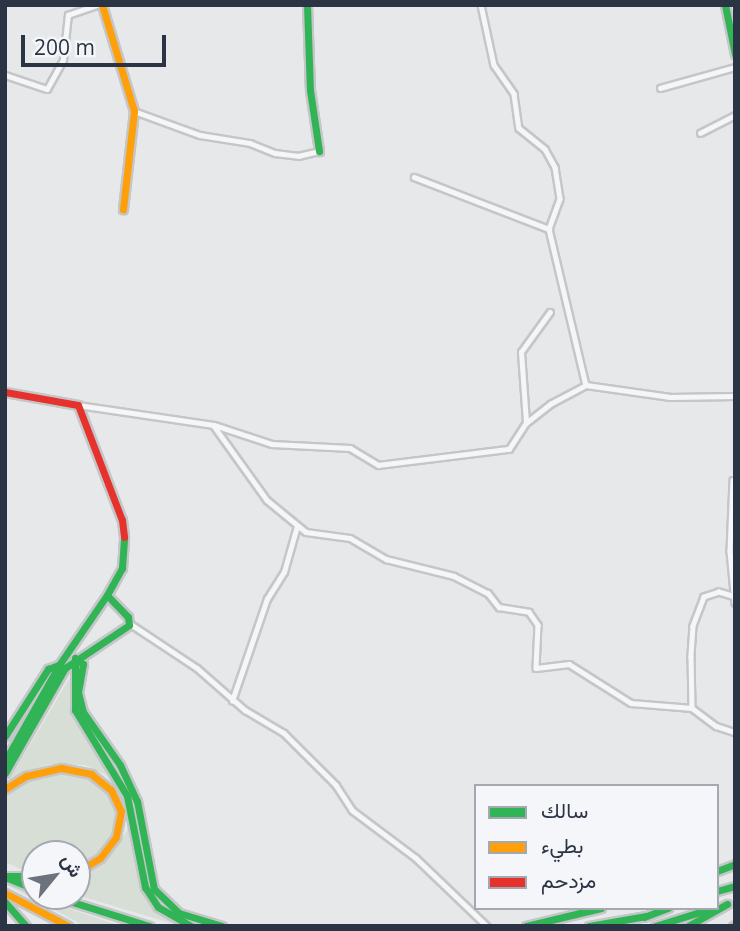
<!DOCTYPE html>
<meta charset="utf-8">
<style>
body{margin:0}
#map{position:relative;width:740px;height:931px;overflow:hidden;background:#e6e8ea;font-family:"Open Sans",Vazirmatn,sans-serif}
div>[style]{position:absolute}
.green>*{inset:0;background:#d6ded6}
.roads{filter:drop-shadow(2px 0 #c4c6c8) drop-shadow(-2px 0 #c4c6c8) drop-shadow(0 2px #c4c6c8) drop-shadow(0 -2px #c4c6c8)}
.street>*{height:4.5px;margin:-2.25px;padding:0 2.25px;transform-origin:2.25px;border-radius:2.25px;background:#f5f6f7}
.fast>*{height:7px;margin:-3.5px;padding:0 3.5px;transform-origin:3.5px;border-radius:3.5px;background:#30b455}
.slow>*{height:7px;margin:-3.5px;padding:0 3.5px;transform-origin:3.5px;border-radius:3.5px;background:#ff9f0a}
.jam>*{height:7px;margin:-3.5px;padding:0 3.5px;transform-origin:3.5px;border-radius:3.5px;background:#e5322d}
span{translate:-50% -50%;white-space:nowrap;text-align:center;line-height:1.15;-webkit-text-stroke:7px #f4f6f9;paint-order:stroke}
.frame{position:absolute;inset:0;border:7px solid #2b3445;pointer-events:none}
.legend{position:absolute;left:474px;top:784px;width:245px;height:126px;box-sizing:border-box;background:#f4f6f9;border:2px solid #a4a8b1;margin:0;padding:9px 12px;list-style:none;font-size:21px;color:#2b3445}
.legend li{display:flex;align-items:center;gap:14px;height:35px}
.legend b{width:35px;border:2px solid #a4a8b1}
.north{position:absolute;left:21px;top:840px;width:70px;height:70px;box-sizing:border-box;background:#f4f6f9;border:2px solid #a4a8b1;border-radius:50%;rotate:60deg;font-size:19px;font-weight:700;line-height:28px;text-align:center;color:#2b3445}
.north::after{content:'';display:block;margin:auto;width:24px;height:32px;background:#6c737f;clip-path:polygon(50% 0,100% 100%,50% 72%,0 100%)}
.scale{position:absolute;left:21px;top:35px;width:145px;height:32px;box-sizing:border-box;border:4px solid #2b3445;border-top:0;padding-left:9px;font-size:21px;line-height:24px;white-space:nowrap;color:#2b3445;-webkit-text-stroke:5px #f4f6f9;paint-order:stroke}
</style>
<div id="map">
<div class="green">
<i style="clip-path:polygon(75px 669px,71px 692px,77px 719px,106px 755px,130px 802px,145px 891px,155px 907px,180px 926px,77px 895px,77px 876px,110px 855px,127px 831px,127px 804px,106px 775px,85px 765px,50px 764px,26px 771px,6px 785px)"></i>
<i style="clip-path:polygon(51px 771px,84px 773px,109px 787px,121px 819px,105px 850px,77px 868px,77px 854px,35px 854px,35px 873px,25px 871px,5px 862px,5px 794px,29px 778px)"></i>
<i style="clip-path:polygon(7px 885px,65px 907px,120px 926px,85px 926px)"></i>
</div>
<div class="roads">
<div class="street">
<i style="left:481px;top:5px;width:61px;rotate:77.8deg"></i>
<i style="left:494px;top:65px;width:35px;rotate:55deg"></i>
<i style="left:514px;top:94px;width:34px;rotate:82deg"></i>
<i style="left:519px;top:128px;width:33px;rotate:39deg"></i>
<i style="left:545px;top:149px;width:21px;rotate:61deg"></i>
<i style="left:555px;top:167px;width:32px;rotate:81deg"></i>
<i style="left:560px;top:199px;width:32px;rotate:110deg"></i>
<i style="left:549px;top:229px;width:160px;rotate:76.7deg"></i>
<i style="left:5px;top:75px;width:44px;rotate:18.4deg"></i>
<i style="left:47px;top:89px;width:33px;rotate:-61deg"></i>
<i style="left:63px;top:60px;width:45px;rotate:-83.7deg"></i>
<i style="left:68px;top:15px;width:31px;rotate:-19deg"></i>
<i style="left:660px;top:88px;width:78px;rotate:-15.6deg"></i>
<i style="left:134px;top:111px;width:70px;rotate:20deg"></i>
<i style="left:200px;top:135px;width:51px;rotate:9.1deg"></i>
<i style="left:250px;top:143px;width:27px;rotate:22deg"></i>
<i style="left:275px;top:153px;width:23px;rotate:7deg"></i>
<i style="left:298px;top:156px;width:22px;rotate:-13deg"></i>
<i style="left:700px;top:133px;width:39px;rotate:-27deg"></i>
<i style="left:414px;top:177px;width:145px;rotate:21.1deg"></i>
<i style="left:78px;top:405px;width:137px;rotate:8.4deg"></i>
<i style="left:214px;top:425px;width:61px;rotate:18.1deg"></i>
<i style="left:272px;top:444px;width:78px;rotate:2.9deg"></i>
<i style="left:350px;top:448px;width:33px;rotate:31deg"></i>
<i style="left:378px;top:465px;width:132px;rotate:-7deg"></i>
<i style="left:509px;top:449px;width:31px;rotate:-57deg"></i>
<i style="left:526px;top:423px;width:31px;rotate:-38deg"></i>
<i style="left:550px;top:404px;width:41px;rotate:-27.8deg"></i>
<i style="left:586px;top:385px;width:85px;rotate:8.1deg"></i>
<i style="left:670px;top:397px;width:65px;rotate:-0.9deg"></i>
<i style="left:526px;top:422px;width:70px;rotate:-94.1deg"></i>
<i style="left:521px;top:352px;width:49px;rotate:-54.1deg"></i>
<i style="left:214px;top:426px;width:91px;rotate:54.4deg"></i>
<i style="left:267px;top:500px;width:50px;rotate:39.4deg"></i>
<i style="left:306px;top:532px;width:44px;rotate:7.8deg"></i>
<i style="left:350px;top:538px;width:42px;rotate:30.3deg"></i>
<i style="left:386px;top:559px;width:70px;rotate:14deg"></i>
<i style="left:454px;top:576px;width:38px;rotate:27deg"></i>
<i style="left:488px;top:593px;width:18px;rotate:52deg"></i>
<i style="left:499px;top:607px;width:30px;rotate:9deg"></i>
<i style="left:529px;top:612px;width:16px;rotate:55deg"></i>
<i style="left:538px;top:625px;width:43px;rotate:92.7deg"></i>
<i style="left:536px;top:668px;width:33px;rotate:-7deg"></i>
<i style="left:569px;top:664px;width:73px;rotate:32.2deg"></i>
<i style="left:631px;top:703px;width:61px;rotate:4.7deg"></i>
<i style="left:733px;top:480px;width:71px;rotate:92.4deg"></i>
<i style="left:730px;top:551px;width:52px;rotate:84.5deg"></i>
<i style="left:732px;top:596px;width:14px;rotate:-163deg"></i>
<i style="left:719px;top:592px;width:16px;rotate:162deg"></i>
<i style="left:704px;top:597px;width:31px;rotate:111deg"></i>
<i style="left:693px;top:626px;width:30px;rotate:94deg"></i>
<i style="left:691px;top:656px;width:52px;rotate:88.9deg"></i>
<i style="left:692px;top:708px;width:30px;rotate:37deg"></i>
<i style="left:716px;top:726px;width:20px;rotate:18deg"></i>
<i style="left:129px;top:623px;width:82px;rotate:33.5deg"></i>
<i style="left:197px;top:668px;width:64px;rotate:41.2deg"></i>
<i style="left:245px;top:710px;width:45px;rotate:30.5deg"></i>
<i style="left:284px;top:733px;width:74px;rotate:45deg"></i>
<i style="left:336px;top:785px;width:30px;rotate:57deg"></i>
<i style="left:352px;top:810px;width:80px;rotate:36.9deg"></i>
<i style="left:416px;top:858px;width:98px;rotate:43.8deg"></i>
<i style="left:232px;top:701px;width:108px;rotate:-71.1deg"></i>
<i style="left:267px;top:599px;width:32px;rotate:-58deg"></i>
<i style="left:284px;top:572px;width:48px;rotate:-74.2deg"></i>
</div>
<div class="fast">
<i style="left:307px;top:5px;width:85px;rotate:88deg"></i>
<i style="left:310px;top:90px;width:62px;rotate:81.6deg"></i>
<i style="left:725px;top:5px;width:50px;rotate:78.5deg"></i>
<i style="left:75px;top:658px;width:10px;rotate:37deg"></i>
<i style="left:83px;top:664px;width:28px;rotate:100deg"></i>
<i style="left:78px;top:692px;width:21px;rotate:76deg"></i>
<i style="left:83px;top:712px;width:65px;rotate:55.1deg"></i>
<i style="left:120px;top:765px;width:40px;rotate:65deg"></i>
<i style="left:137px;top:801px;width:90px;rotate:79.1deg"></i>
<i style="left:154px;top:889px;width:35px;rotate:44deg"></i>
<i style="left:179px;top:913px;width:45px;rotate:16.8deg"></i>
<i style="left:75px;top:658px;width:52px;rotate:90deg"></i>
<i style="left:75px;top:710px;width:100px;rotate:58.8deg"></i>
<i style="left:127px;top:796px;width:93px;rotate:78.8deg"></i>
<i style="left:145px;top:887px;width:24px;rotate:57deg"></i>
<i style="left:158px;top:907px;width:38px;rotate:30deg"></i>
<i style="left:65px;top:668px;width:77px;rotate:-33.9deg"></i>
<i style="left:129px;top:625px;width:8px;rotate:-97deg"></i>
<i style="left:128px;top:617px;width:30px;rotate:-134deg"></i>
<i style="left:5px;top:736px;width:80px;rotate:-57.3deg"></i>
<i style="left:48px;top:669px;width:12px;rotate:-20deg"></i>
<i style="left:59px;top:665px;width:85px;rotate:-55.6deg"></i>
<i style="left:107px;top:595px;width:31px;rotate:-61deg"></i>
<i style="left:122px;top:568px;width:31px;rotate:-86deg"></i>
<i style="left:5px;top:761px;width:110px;rotate:-60.6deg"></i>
<i style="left:5px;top:773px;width:121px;rotate:-60.3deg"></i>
<i style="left:717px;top:871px;width:19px;rotate:-21deg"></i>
<i style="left:7px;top:876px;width:28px"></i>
<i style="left:5px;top:877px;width:32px;rotate:22deg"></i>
<i style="left:717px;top:891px;width:19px;rotate:-16deg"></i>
<i style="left:53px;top:896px;width:101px;rotate:17.4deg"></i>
<i style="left:5px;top:902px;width:32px;rotate:49deg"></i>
<i style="left:644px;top:917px;width:26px;rotate:-21deg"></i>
<i style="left:526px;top:926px;width:77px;rotate:-13.5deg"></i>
<i style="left:589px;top:926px;width:58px;rotate:-10deg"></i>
<i style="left:655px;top:926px;width:61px;rotate:-17.2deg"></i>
<i style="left:688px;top:926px;width:45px;rotate:-29.4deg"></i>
</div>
<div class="slow">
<i style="left:102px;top:5px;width:111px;rotate:73.2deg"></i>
<i style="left:134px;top:111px;width:99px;rotate:96.4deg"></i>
<i style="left:5px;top:789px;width:25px;rotate:-32deg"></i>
<i style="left:26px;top:776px;width:36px;rotate:-13deg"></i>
<i style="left:61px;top:768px;width:31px;rotate:11deg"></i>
<i style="left:91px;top:774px;width:26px;rotate:39deg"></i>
<i style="left:111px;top:790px;width:23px;rotate:65deg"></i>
<i style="left:121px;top:811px;width:26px;rotate:101deg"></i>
<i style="left:116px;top:837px;width:26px;rotate:127deg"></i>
<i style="left:100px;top:858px;width:27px;rotate:149deg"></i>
<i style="left:5px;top:893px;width:71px;rotate:27.6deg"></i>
<i style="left:733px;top:926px;width:2px;rotate:-27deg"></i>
</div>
<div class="jam">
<i style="left:5px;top:392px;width:74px;rotate:10.1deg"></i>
<i style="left:78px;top:405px;width:123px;rotate:69.1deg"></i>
<i style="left:122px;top:520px;width:17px;rotate:83deg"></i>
</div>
</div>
<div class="frame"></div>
<ul class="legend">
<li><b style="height:9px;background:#30b455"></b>سالك</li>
<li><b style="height:9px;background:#ff9f0a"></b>بطيء</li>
<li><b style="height:9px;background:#e5322d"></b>مزدحم</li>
</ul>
<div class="north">ش</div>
<div class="scale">200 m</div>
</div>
